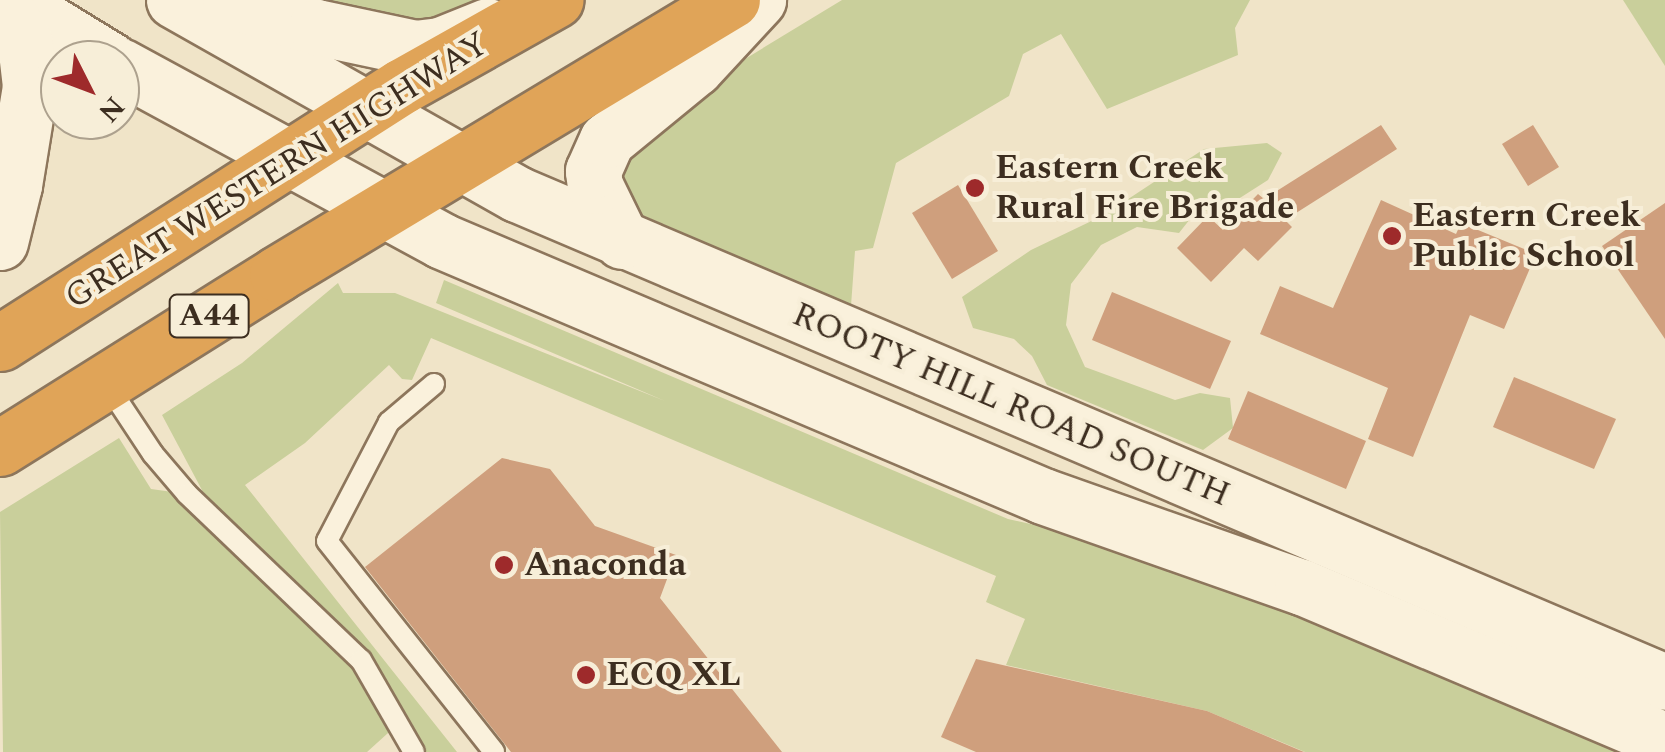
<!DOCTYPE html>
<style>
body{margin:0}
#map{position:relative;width:1665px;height:752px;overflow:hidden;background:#f0e4c8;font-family:Spectral,serif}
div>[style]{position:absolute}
.green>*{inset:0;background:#c9cf9b}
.building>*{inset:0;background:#cf9f7d}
.roads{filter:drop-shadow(2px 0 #8d765c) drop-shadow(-2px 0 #8d765c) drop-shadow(0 2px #8d765c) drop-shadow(0 -2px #8d765c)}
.lane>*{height:20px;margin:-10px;padding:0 10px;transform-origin:10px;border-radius:10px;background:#faf1dc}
.secondary>*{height:55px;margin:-27.5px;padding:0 27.5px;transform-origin:27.5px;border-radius:27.5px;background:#faf1dc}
.highway>*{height:55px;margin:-27.5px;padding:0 27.5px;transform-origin:27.5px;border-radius:27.5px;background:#e0a458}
.dots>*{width:28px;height:28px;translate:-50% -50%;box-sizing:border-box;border:5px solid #f7eed8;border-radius:50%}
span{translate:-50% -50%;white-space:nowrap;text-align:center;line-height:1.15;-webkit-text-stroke:8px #f7eed8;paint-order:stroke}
.shield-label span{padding:2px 8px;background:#f7eed8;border:2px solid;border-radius:8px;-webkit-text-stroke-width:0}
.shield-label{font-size:32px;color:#3d2e20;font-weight:700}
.poi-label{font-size:35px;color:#3d2e20;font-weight:700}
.left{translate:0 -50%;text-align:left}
.street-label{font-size:35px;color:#3d2e20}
.north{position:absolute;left:40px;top:40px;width:100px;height:100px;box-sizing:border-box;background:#f7eed8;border:2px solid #ada18e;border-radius:50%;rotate:132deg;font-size:28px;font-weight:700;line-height:40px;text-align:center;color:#3d2e20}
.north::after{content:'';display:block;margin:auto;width:35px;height:45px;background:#9e2a2b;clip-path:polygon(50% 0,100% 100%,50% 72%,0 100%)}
</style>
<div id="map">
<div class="green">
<i style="clip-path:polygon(270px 0,486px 0,438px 25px,364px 9px)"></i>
<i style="clip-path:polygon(842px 0,1250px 0,1235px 28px,1238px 55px,1107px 109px,1061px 34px,1023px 54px,1009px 96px,896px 163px,873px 248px,855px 251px,851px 306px,633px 211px,617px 174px,633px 127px)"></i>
<i style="clip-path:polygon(1623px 0,1665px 0,1665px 66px)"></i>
<i style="clip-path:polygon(1267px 143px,1282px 153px,1268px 180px,1232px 203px,1194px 214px,1179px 233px,1137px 227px,1101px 245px,1071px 284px,1066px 325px,1085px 367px,1175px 400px,1200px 393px,1230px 398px,1233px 428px,1203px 450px,1047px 385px,1032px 356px,1014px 339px,973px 328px,962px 297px,1031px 250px,1104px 215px,1204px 149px)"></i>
<i style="clip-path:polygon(444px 280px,1008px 519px,1156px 552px,1654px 752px,1305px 752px,1207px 711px,1006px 665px,1025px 619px,986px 602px,996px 576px,431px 338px,412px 380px,402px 379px,389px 365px,305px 443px,245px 485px,457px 752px,414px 752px,398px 724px,367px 752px,3px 752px,0 512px,119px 438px,151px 489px,187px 494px,334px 620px,203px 492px,162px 415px,242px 363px,338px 283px,343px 293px,395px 293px,665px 401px,436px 303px)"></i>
</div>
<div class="building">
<i style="clip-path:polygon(1381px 125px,1397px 149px,1285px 220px,1292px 227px,1258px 261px,1244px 248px,1211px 282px,1177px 248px,1208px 216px,1223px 230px,1258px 194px,1264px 199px)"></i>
<i style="clip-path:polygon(1533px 125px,1559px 167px,1528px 186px,1502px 144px)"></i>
<i style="clip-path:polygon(958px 185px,998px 251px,952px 279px,912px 213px)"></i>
<i style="clip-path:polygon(1381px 200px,1456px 234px,1461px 223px,1536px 254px,1504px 329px,1470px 315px,1413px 457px,1368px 439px,1388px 388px,1260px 334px,1280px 286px,1333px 308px)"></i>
<i style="clip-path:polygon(1665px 203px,1665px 339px,1602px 246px)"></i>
<i style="clip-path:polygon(1112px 292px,1231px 341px,1210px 389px,1092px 340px)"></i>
<i style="clip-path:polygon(1514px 377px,1616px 419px,1594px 469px,1493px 427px)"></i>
<i style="clip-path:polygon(1248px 391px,1366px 441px,1346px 489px,1228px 439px)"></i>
<i style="clip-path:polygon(502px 458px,550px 469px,595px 526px,676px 555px,660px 598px,782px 752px,511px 752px,365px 567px)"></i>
<i style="clip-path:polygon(976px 659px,1207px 711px,1304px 752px,976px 752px,941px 737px)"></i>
</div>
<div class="roads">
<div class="lane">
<i style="left:106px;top:383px;width:85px;rotate:56.5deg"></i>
<i style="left:153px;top:454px;width:52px;rotate:49.6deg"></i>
<i style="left:187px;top:494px;width:240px;rotate:43.7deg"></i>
<i style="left:361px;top:660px;width:106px;rotate:60.1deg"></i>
<i style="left:434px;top:384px;width:59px;rotate:139.8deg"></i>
<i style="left:389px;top:422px;width:134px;rotate:117.5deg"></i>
<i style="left:327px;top:541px;width:269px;rotate:51.6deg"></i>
</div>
<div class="secondary">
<i style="left:12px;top:0;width:115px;rotate:31.5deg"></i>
<i style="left:174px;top:0;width:394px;rotate:29.5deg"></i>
<i style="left:517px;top:194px;width:1247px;rotate:23.03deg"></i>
<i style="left:230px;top:0;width:90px;rotate:17.4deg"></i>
<i style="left:316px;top:27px;width:101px;rotate:12deg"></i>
<i style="left:415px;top:48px;width:25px;rotate:-7deg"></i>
<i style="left:440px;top:45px;width:51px;rotate:-22deg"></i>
<i style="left:120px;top:66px;width:366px;rotate:28.5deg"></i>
<i style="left:442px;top:241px;width:653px;rotate:22.99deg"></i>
<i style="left:1043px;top:496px;width:275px;rotate:19.4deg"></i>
<i style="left:1302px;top:587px;width:394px;rotate:22.9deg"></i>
<i style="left:622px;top:241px;width:61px;rotate:-116.1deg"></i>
<i style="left:595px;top:186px;width:15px;rotate:-98deg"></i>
<i style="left:593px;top:171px;width:34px;rotate:-66deg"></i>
<i style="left:607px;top:140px;width:114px;rotate:-39.3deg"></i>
<i style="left:695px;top:68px;width:93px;rotate:-47.2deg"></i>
<i style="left:0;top:242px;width:59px;rotate:-76.2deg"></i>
<i style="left:14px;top:185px;width:100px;rotate:-80.8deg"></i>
<i style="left:30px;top:86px;width:43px;rotate:-96.6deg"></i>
<i style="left:25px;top:43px;width:49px;rotate:-119.2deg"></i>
</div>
<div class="highway">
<i style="left:0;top:343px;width:477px;rotate:-32.6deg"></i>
<i style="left:402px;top:86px;width:176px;rotate:-29.3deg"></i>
<i style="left:0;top:448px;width:327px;rotate:-32.1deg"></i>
<i style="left:277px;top:274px;width:531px;rotate:-31.06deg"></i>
</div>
</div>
<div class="dots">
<i style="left:975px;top:188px;background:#9e2a2b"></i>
<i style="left:1392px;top:236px;background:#9e2a2b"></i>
<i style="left:504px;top:565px;background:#9e2a2b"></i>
<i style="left:586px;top:675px;background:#9e2a2b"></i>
</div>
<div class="shield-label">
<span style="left:209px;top:316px">A44</span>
</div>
<div class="poi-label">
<span class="left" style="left:995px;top:188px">Eastern Creek<br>Rural Fire Brigade</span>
<span class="left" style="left:1412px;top:236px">Eastern Creek<br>Public School</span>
<span class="left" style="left:524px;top:565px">Anaconda</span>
<span class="left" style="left:606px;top:675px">ECQ XL</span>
</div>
<div class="street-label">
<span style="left:277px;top:171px;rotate:-32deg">GREAT WESTERN HIGHWAY</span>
<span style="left:1011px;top:405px;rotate:23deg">ROOTY HILL ROAD SOUTH</span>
</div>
<div class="north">N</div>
</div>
